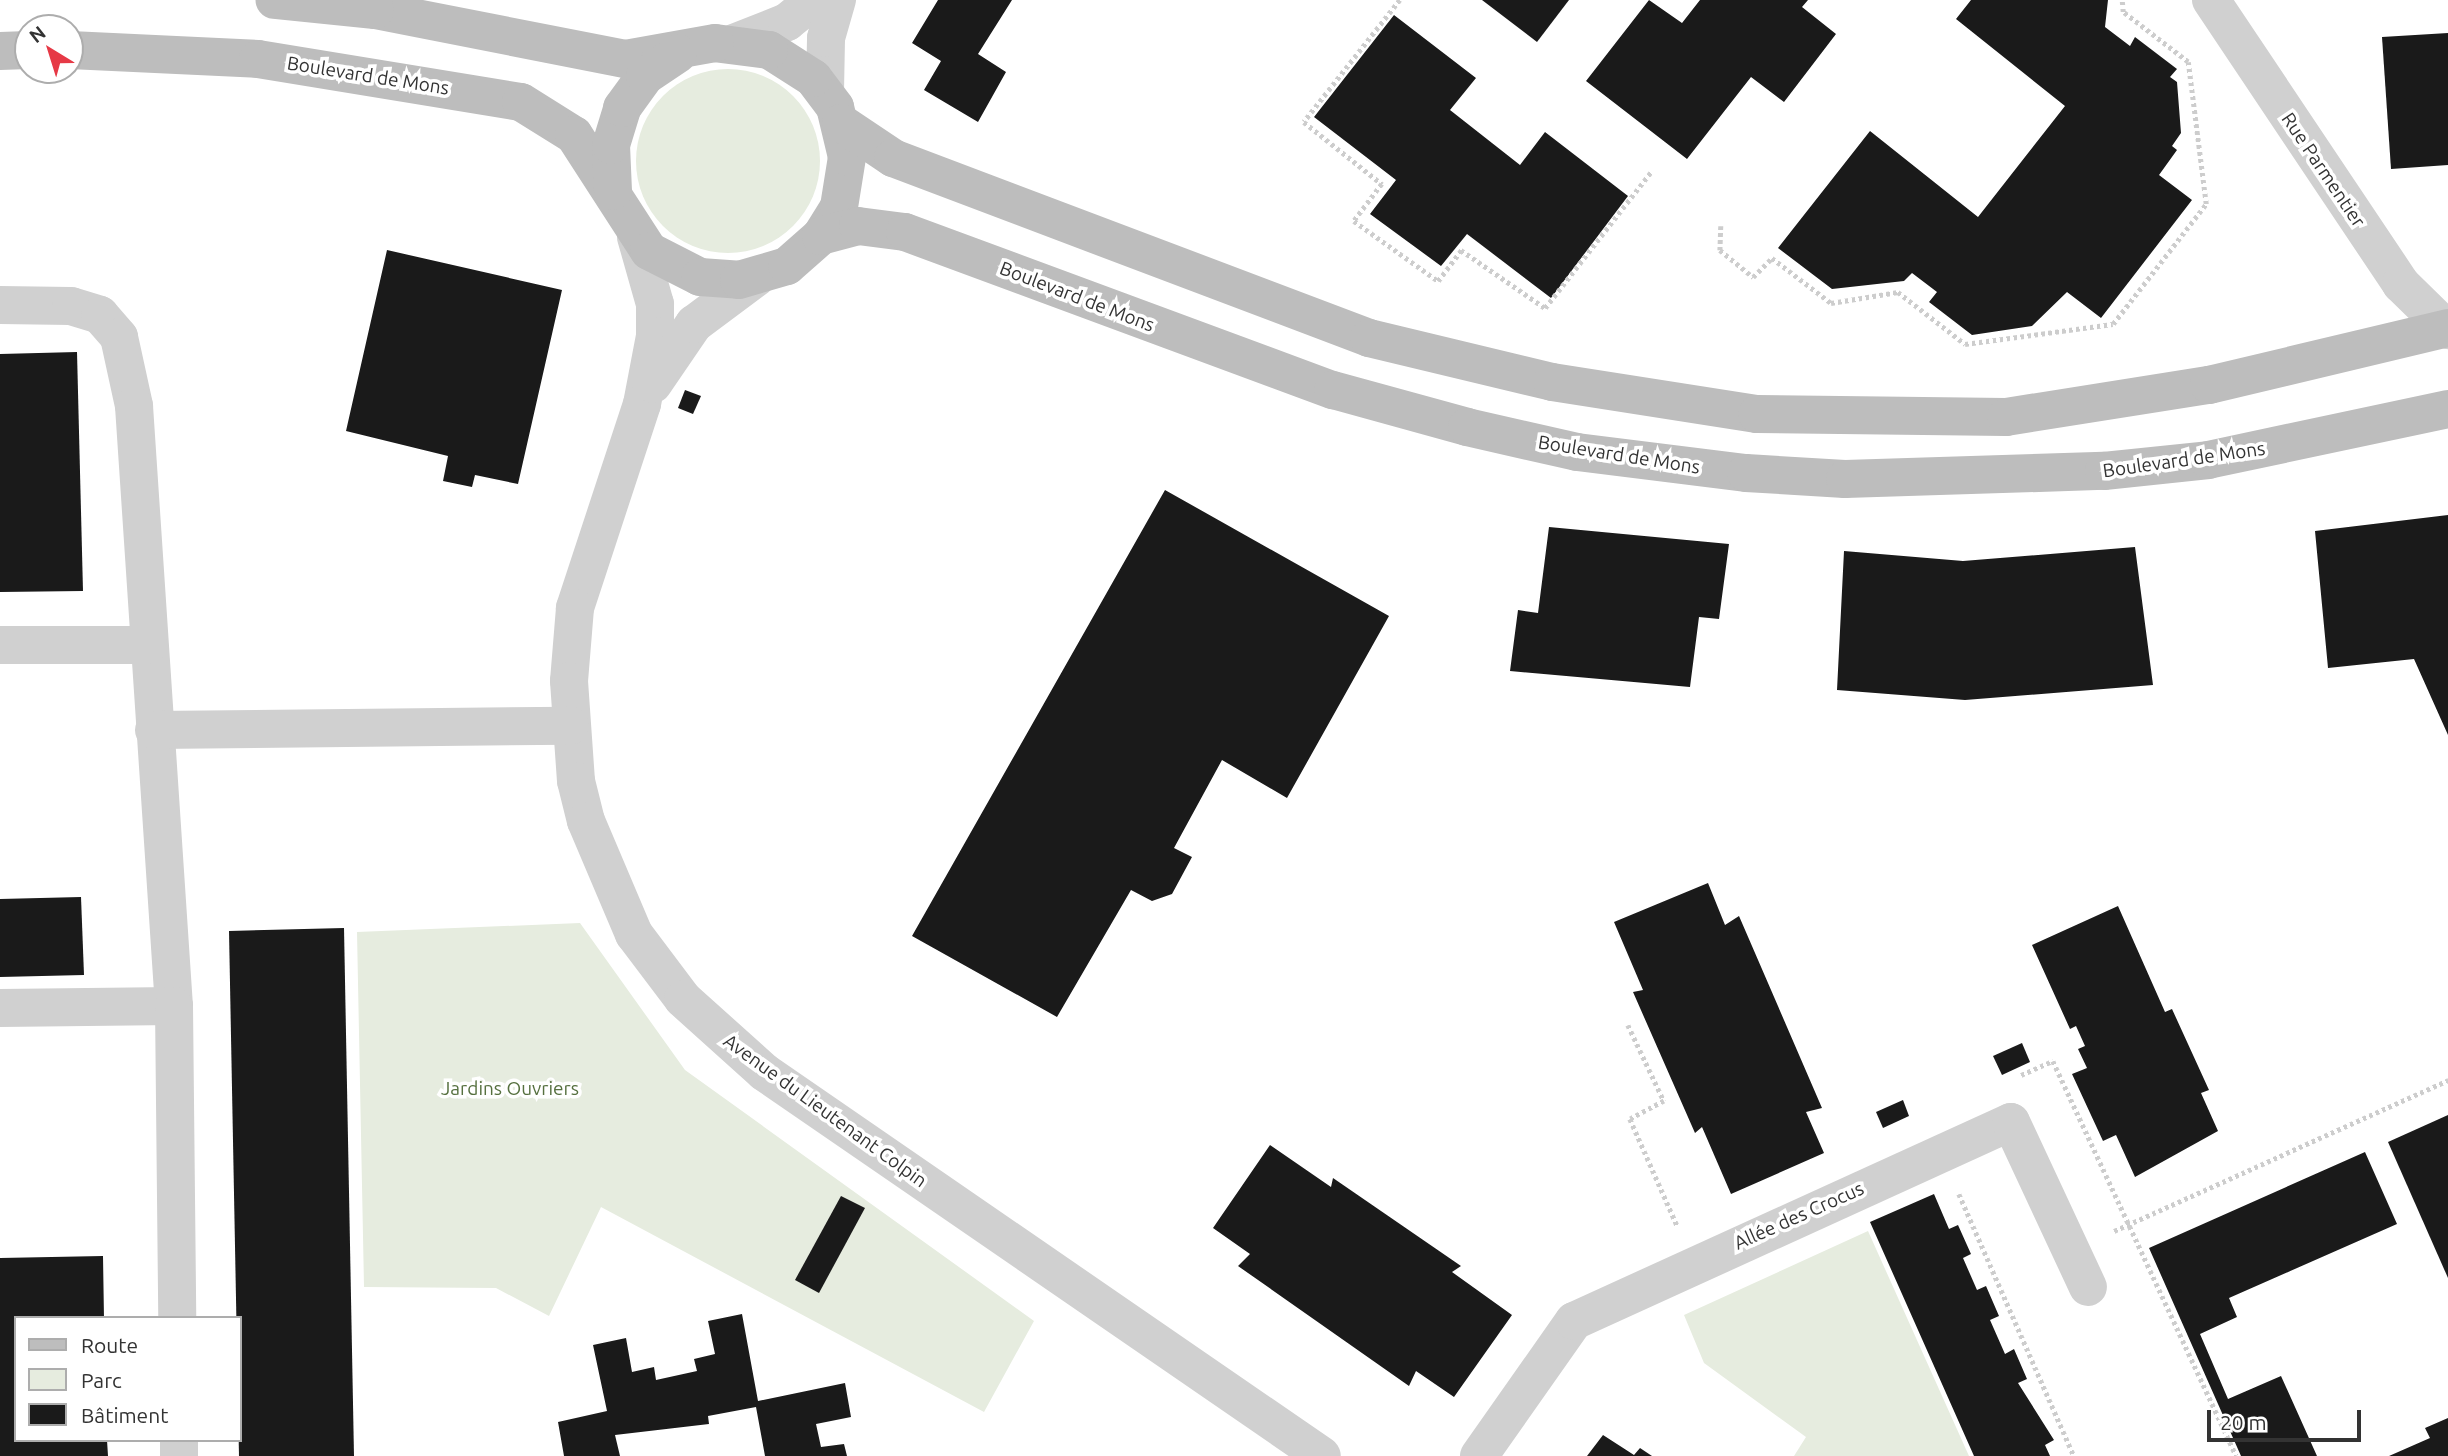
<!DOCTYPE html>
<meta charset="utf-8">
<style>
body{margin:0}
#map{position:relative;width:2448px;height:1456px;overflow:hidden;background:#fff;font-family:Ubuntu,sans-serif}
div>[style]{position:absolute}
.green>*{inset:0;background:#e6ecdf}
.round{border-radius:50%}
.building>*{inset:0;background:#1a1a1a}
.path>*{height:4.5px;margin-top:-2.25px;transform-origin:0;background:repeating-linear-gradient(90deg,#cdcdcd 0 3.5px,transparent 0 7px)}
.street>*{height:38px;margin:-19px;padding:0 19px;transform-origin:19px;border-radius:19px;background:#d0d0d0}
.secondary>*{height:38px;margin:-19px;padding:0 19px;transform-origin:19px;border-radius:19px;background:#bdbdbd}
span{translate:-50% -50%;white-space:nowrap;text-align:center;line-height:1.15;-webkit-text-stroke:7px #fff;paint-order:stroke}
.street-label{font-size:19px;color:#333}
.park-label{font-size:19px;color:#56703f}
.legend{position:absolute;left:14px;top:1316px;width:228px;height:126px;box-sizing:border-box;background:#fff;border:2px solid #adadad;margin:0;padding:9px 12px;list-style:none;font-size:21px;color:#333}
.legend li{display:flex;align-items:center;gap:14px;height:35px}
.legend b{width:35px;border:2px solid #adadad}
.north{position:absolute;left:14px;top:14px;width:70px;height:70px;box-sizing:border-box;background:#fff;border:2px solid #adadad;border-radius:50%;rotate:322deg;font-size:19px;font-weight:700;line-height:28px;text-align:center;color:#333}
.north::after{content:'';display:block;margin:auto;width:24px;height:32px;background:#e63946;clip-path:polygon(50% 0,100% 100%,50% 72%,0 100%)}
.scale{position:absolute;left:2207px;top:1410px;width:154px;height:32px;box-sizing:border-box;border:4px solid #333;border-top:0;padding-left:9px;font-size:21px;line-height:24px;white-space:nowrap;color:#333;-webkit-text-stroke:5px #fff;paint-order:stroke}
</style>
<div id="map">
<div class="green">
<i class="round" style="left:636px;top:69px;width:184px;height:184px"></i>
<i style="clip-path:polygon(580px 923px,685px 1070px,1034px 1321px,984px 1412px,601px 1207px,549px 1316px,496px 1288px,364px 1287px,357px 932px)"></i>
<i style="clip-path:polygon(1868px 1231px,1969px 1456px,1794px 1456px,1806px 1437px,1704px 1363px,1684px 1315px)"></i>
</div>
<div class="building">
<i style="clip-path:polygon(938px 0,1012px 0,978px 54px,1006px 72px,978px 122px,924px 90px,941px 61px,912px 43px)"></i>
<i style="clip-path:polygon(1482px 0,1569px 0,1537px 42px)"></i>
<i style="clip-path:polygon(1649px 0,1682px 23px,1700px 0,1808px 0,1802px 7px,1836px 34px,1784px 102px,1751px 77px,1687px 159px,1586px 81px)"></i>
<i style="clip-path:polygon(1971px 0,2108px 0,2105px 27px,2130px 46px,2135px 37px,2177px 69px,2170px 77px,2177px 82px,2181px 133px,2172px 146px,2177px 150px,2159px 175px,2192px 200px,2101px 318px,2067px 292px,2032px 326px,1972px 335px,1929px 302px,1937px 292px,1912px 273px,1904px 281px,1832px 289px,1778px 248px,1870px 131px,1978px 217px,2065px 106px,1956px 19px)"></i>
<i style="clip-path:polygon(1394px 15px,1476px 78px,1450px 110px,1520px 165px,1545px 132px,1628px 196px,1551px 298px,1467px 234px,1441px 266px,1370px 214px,1396px 180px,1314px 117px)"></i>
<i style="clip-path:polygon(2448px 33px,2448px 165px,2391px 169px,2382px 37px)"></i>
<i style="clip-path:polygon(387px 250px,562px 290px,518px 484px,475px 475px,472px 487px,443px 481px,448px 456px,346px 431px)"></i>
<i style="clip-path:polygon(77px 352px,83px 591px,0 592px,0 354px)"></i>
<i style="clip-path:polygon(685px 390px,701px 396px,693px 414px,678px 408px)"></i>
<i style="clip-path:polygon(1165px 490px,1389px 616px,1287px 798px,1222px 760px,1174px 848px,1192px 857px,1172px 894px,1152px 901px,1131px 890px,1057px 1017px,912px 936px)"></i>
<i style="clip-path:polygon(2448px 515px,2448px 735px,2414px 659px,2328px 668px,2315px 531px)"></i>
<i style="clip-path:polygon(1549px 527px,1729px 544px,1719px 619px,1699px 617px,1690px 687px,1510px 671px,1518px 610px,1538px 613px)"></i>
<i style="clip-path:polygon(2135px 547px,2153px 685px,1965px 700px,1837px 690px,1844px 551px,1963px 561px)"></i>
<i style="clip-path:polygon(1708px 883px,1725px 925px,1739px 916px,1822px 1108px,1806px 1112px,1824px 1153px,1731px 1194px,1702px 1127px,1695px 1133px,1633px 992px,1643px 990px,1614px 922px)"></i>
<i style="clip-path:polygon(81px 897px,84px 975px,0 977px,0 899px)"></i>
<i style="clip-path:polygon(2118px 906px,2165px 1012px,2172px 1009px,2209px 1090px,2201px 1093px,2218px 1131px,2135px 1177px,2116px 1135px,2103px 1141px,2072px 1074px,2087px 1068px,2078px 1049px,2085px 1046px,2076px 1026px,2070px 1029px,2032px 945px)"></i>
<i style="clip-path:polygon(344px 928px,354px 1456px,239px 1456px,229px 931px)"></i>
<i style="clip-path:polygon(2022px 1043px,2030px 1062px,2002px 1075px,1993px 1056px)"></i>
<i style="clip-path:polygon(1903px 1100px,1909px 1116px,1883px 1128px,1876px 1112px)"></i>
<i style="clip-path:polygon(2448px 1115px,2448px 1278px,2388px 1142px)"></i>
<i style="clip-path:polygon(1270px 1145px,1331px 1187px,1333px 1178px,1461px 1266px,1452px 1272px,1512px 1315px,1454px 1397px,1416px 1371px,1409px 1386px,1238px 1266px,1250px 1254px,1213px 1228px)"></i>
<i style="clip-path:polygon(2365px 1152px,2397px 1224px,2229px 1298px,2237px 1317px,2200px 1334px,2228px 1399px,2281px 1376px,2317px 1456px,2241px 1456px,2149px 1248px)"></i>
<i style="clip-path:polygon(1934px 1194px,1949px 1229px,1958px 1225px,1971px 1254px,1963px 1258px,1977px 1290px,1986px 1286px,1999px 1316px,1990px 1320px,2005px 1354px,2014px 1349px,2027px 1379px,2018px 1383px,2054px 1440px,2045px 1445px,2050px 1456px,1974px 1456px,1870px 1222px)"></i>
<i style="clip-path:polygon(841px 1196px,865px 1208px,819px 1293px,795px 1280px)"></i>
<i style="clip-path:polygon(103px 1256px,104px 1318px,16px 1318px,16px 1440px,107px 1440px,108px 1456px,0 1456px,0 1258px)"></i>
<i style="clip-path:polygon(742px 1314px,758px 1401px,845px 1383px,851px 1417px,816px 1424px,821px 1447px,844px 1444px,847px 1456px,765px 1456px,756px 1407px,708px 1416px,709px 1424px,615px 1435px,620px 1456px,564px 1456px,558px 1422px,607px 1411px,593px 1345px,626px 1338px,632px 1372px,654px 1367px,656px 1380px,697px 1371px,694px 1359px,715px 1354px,708px 1321px)"></i>
<i style="clip-path:polygon(2448px 1418px,2448px 1456px,2389px 1456px,2430px 1438px,2425px 1428px)"></i>
<i style="clip-path:polygon(1603px 1435px,1634px 1455px,1640px 1448px,1652px 1456px,1587px 1456px)"></i>
</div>
<div class="path">
<i style="left:1400px;top:0;width:155px;rotate:128.2deg"></i>
<i style="left:1304px;top:122px;width:100px;rotate:38.5deg"></i>
<i style="left:1382px;top:184px;width:46px;rotate:127.1deg"></i>
<i style="left:1354px;top:221px;width:103px;rotate:35.5deg"></i>
<i style="left:1438px;top:281px;width:39px;rotate:-53deg"></i>
<i style="left:1461px;top:250px;width:102px;rotate:34.6deg"></i>
<i style="left:1545px;top:308px;width:172px;rotate:-52.1deg"></i>
<i style="left:1721px;top:226px;width:24px;rotate:92deg"></i>
<i style="left:1720px;top:250px;width:43px;rotate:39.3deg"></i>
<i style="left:1753px;top:277px;width:27px;rotate:-45deg"></i>
<i style="left:1772px;top:258px;width:74px;rotate:37.3deg"></i>
<i style="left:1831px;top:303px;width:68px;rotate:-9.3deg"></i>
<i style="left:1898px;top:292px;width:85px;rotate:37.8deg"></i>
<i style="left:1965px;top:344px;width:149px;rotate:-7.7deg"></i>
<i style="left:2113px;top:324px;width:152px;rotate:-52.2deg"></i>
<i style="left:2206px;top:204px;width:143px;rotate:-97.2deg"></i>
<i style="left:2188px;top:62px;width:82px;rotate:-142.4deg"></i>
<i style="left:2123px;top:12px;width:12px;rotate:-95deg"></i>
<i style="left:1628px;top:1025px;width:84px;rotate:64.7deg"></i>
<i style="left:1664px;top:1101px;width:38px;rotate:152deg"></i>
<i style="left:1630px;top:1119px;width:116px;rotate:66.1deg"></i>
<i style="left:2021px;top:1075px;width:35px;rotate:-24deg"></i>
<i style="left:2053px;top:1061px;width:435px;rotate:65.1deg"></i>
<i style="left:1959px;top:1194px;width:286px;rotate:66.3deg"></i>
<i style="left:2114px;top:1231px;width:367px;rotate:-24.3deg"></i>
</div>
<div class="street">
<i style="left:2211px;top:0;width:342px;rotate:56.2deg"></i>
<i style="left:2401px;top:284px;width:66px;rotate:44.4deg"></i>
<i style="left:734px;top:43px;width:57px;rotate:-21.6deg"></i>
<i style="left:787px;top:22px;width:35px;rotate:-39deg"></i>
<i style="left:825px;top:91px;width:53px;rotate:-88.9deg"></i>
<i style="left:826px;top:38px;width:40px;rotate:-74deg"></i>
<i style="left:636px;top:237px;width:70px;rotate:74.2deg"></i>
<i style="left:655px;top:304px;width:32px;rotate:90deg"></i>
<i style="left:655px;top:336px;width:69px;rotate:100.8deg"></i>
<i style="left:642px;top:404px;width:215px;rotate:108.2deg"></i>
<i style="left:575px;top:608px;width:73px;rotate:94.7deg"></i>
<i style="left:569px;top:681px;width:100px;rotate:86deg"></i>
<i style="left:576px;top:781px;width:41px;rotate:76deg"></i>
<i style="left:586px;top:821px;width:123px;rotate:67deg"></i>
<i style="left:634px;top:934px;width:81px;rotate:53deg"></i>
<i style="left:683px;top:999px;width:109px;rotate:42deg"></i>
<i style="left:764px;top:1072px;width:677px;rotate:34.53deg"></i>
<i style="left:0;top:305px;width:71px;rotate:0.8deg"></i>
<i style="left:71px;top:306px;width:30px;rotate:17deg"></i>
<i style="left:100px;top:315px;width:29px;rotate:49deg"></i>
<i style="left:119px;top:337px;width:71px;rotate:77.7deg"></i>
<i style="left:134px;top:406px;width:601px;rotate:86.19deg"></i>
<i style="left:174px;top:1006px;width:174px;rotate:179.3deg"></i>
<i style="left:653px;top:384px;width:73px;rotate:-55.7deg"></i>
<i style="left:694px;top:324px;width:79px;rotate:-36.7deg"></i>
<i style="left:0;top:645px;width:148px"></i>
<i style="left:154px;top:730px;width:416px;rotate:-0.6deg"></i>
<i style="left:174px;top:1006px;width:312px;rotate:89.4deg"></i>
<i style="left:179px;top:1440px;width:16px;rotate:90deg"></i>
<i style="left:1479px;top:1456px;width:165px;rotate:-54.9deg"></i>
<i style="left:1574px;top:1321px;width:480px;rotate:-24.5deg"></i>
<i style="left:2011px;top:1122px;width:182px;rotate:65deg"></i>
</div>
<div class="secondary">
<i style="left:70px;top:50px;width:188px;rotate:2.7deg"></i>
<i style="left:258px;top:59px;width:266px;rotate:9.3deg"></i>
<i style="left:521px;top:102px;width:62px;rotate:31.9deg"></i>
<i style="left:574px;top:135px;width:138px;rotate:57.1deg"></i>
<i style="left:649px;top:251px;width:57px;rotate:27deg"></i>
<i style="left:700px;top:277px;width:39px;rotate:4deg"></i>
<i style="left:739px;top:280px;width:50px;rotate:-16.3deg"></i>
<i style="left:787px;top:266px;width:45px;rotate:-41.4deg"></i>
<i style="left:821px;top:236px;width:34px;rotate:-58deg"></i>
<i style="left:839px;top:207px;width:51px;rotate:-80.9deg"></i>
<i style="left:847px;top:157px;width:51px;rotate:-103.5deg"></i>
<i style="left:835px;top:107px;width:36px;rotate:-127deg"></i>
<i style="left:813px;top:78px;width:52px;rotate:-147.5deg"></i>
<i style="left:769px;top:50px;width:54px;rotate:-172.6deg"></i>
<i style="left:715px;top:43px;width:91px;rotate:169.9deg"></i>
<i style="left:625px;top:59px;width:255px;rotate:-168.9deg"></i>
<i style="left:375px;top:10px;width:101px;rotate:-174.3deg"></i>
<i style="left:0;top:51px;width:28px;rotate:-2deg"></i>
<i style="left:841px;top:123px;width:63px;rotate:33.9deg"></i>
<i style="left:893px;top:158px;width:509px;rotate:20.71deg"></i>
<i style="left:1369px;top:338px;width:188px;rotate:13.5deg"></i>
<i style="left:1552px;top:382px;width:207px;rotate:8.9deg"></i>
<i style="left:1757px;top:414px;width:249px;rotate:0.7deg"></i>
<i style="left:2006px;top:417px;width:206px;rotate:-9deg"></i>
<i style="left:2209px;top:385px;width:246px;rotate:-13.4deg"></i>
<i style="left:613px;top:191px;width:46px;rotate:-92.5deg"></i>
<i style="left:611px;top:145px;width:39px;rotate:-73deg"></i>
<i style="left:622px;top:108px;width:39px;rotate:-54deg"></i>
<i style="left:645px;top:76px;width:40px;rotate:-34deg"></i>
<i style="left:821px;top:236px;width:38px;rotate:-15deg"></i>
<i style="left:858px;top:226px;width:47px;rotate:7.3deg"></i>
<i style="left:905px;top:232px;width:456px;rotate:20.3deg"></i>
<i style="left:1333px;top:390px;width:139px;rotate:15.4deg"></i>
<i style="left:1467px;top:427px;width:113px;rotate:12.8deg"></i>
<i style="left:1577px;top:452px;width:170px;rotate:7.1deg"></i>
<i style="left:1746px;top:473px;width:99px;rotate:3.5deg"></i>
<i style="left:1845px;top:479px;width:259px;rotate:-1.8deg"></i>
<i style="left:2104px;top:471px;width:105px;rotate:-6deg"></i>
<i style="left:2208px;top:460px;width:245px;rotate:-12deg"></i>
</div>
<div class="street-label">
<span style="left:368px;top:76px;rotate:9deg">Boulevard de Mons</span>
<span style="left:2323px;top:170px;rotate:56deg">Rue Parmentier</span>
<span style="left:1077px;top:297px;rotate:21deg">Boulevard de Mons</span>
<span style="left:1619px;top:455px;rotate:9deg">Boulevard de Mons</span>
<span style="left:2184px;top:460px;rotate:-8deg">Boulevard de Mons</span>
<span style="left:825px;top:1111px;rotate:36deg">Avenue du Lieutenant Colpin</span>
<span style="left:1799px;top:1216px;rotate:-24deg">Allée des Crocus</span>
</div>
<div class="park-label">
<span style="left:510px;top:1089px">Jardins Ouvriers</span>
</div>
<ul class="legend">
<li><b style="height:9px;background:#bdbdbd"></b>Route</li>
<li><b style="height:19px;background:#e6ecdf"></b>Parc</li>
<li><b style="height:19px;background:#1a1a1a"></b>Bâtiment</li>
</ul>
<div class="north">N</div>
<div class="scale">20 m</div>
</div>
